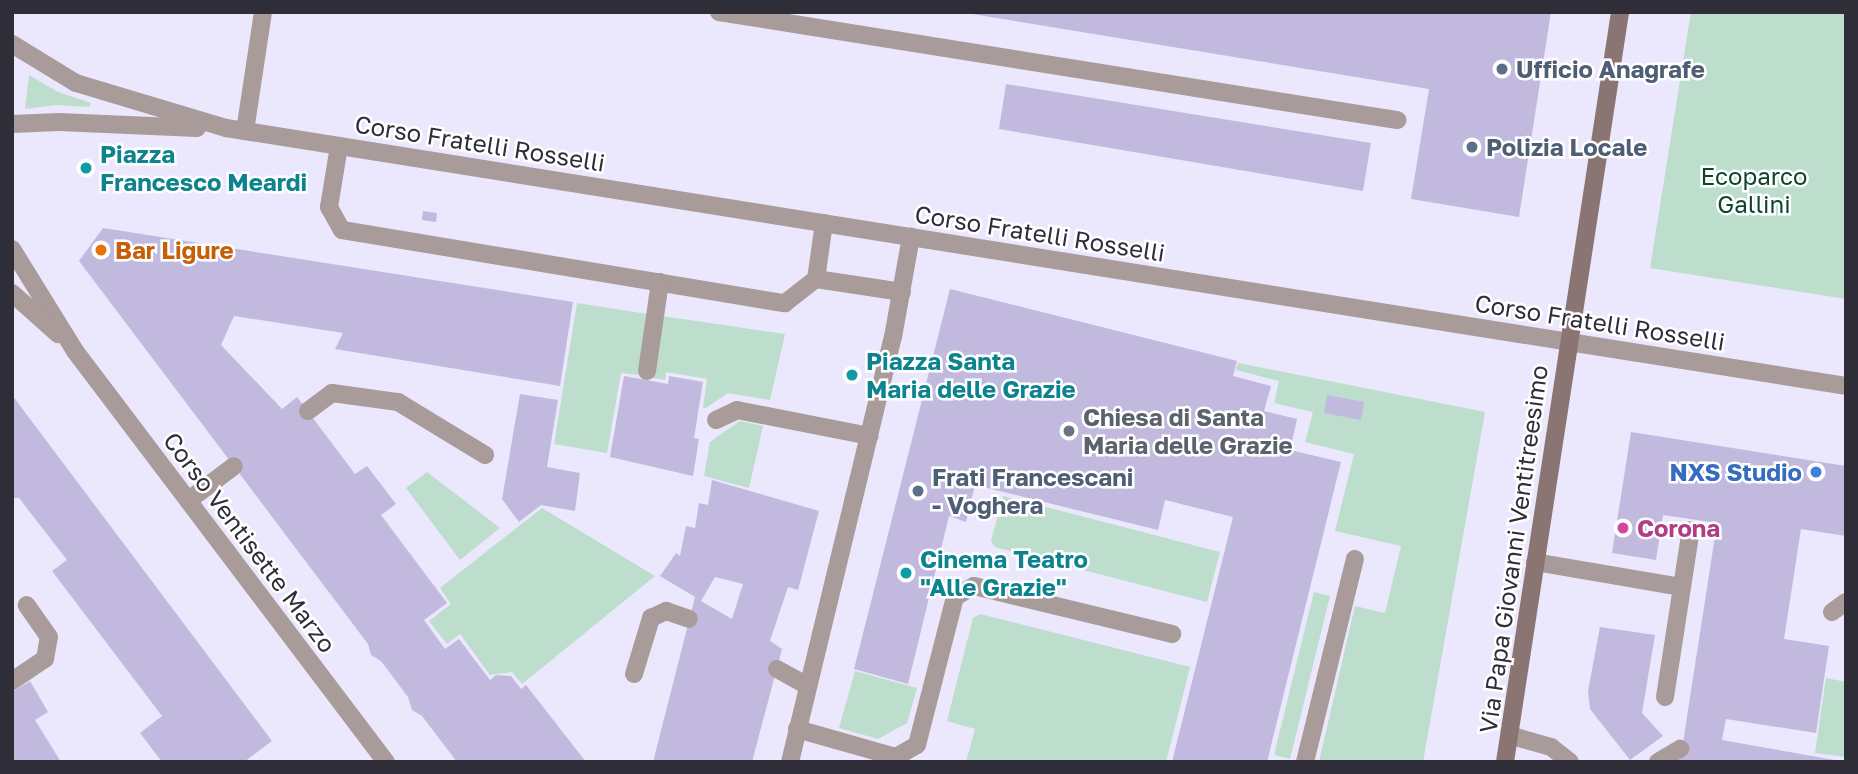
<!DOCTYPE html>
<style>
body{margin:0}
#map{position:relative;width:1858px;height:774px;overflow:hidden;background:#ebe7fd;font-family:"Golos Text",sans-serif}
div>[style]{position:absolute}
.green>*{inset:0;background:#bdddcd}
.building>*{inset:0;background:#c1bade}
.service>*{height:18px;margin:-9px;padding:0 9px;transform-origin:9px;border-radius:9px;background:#a99b9a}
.minor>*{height:18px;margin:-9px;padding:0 9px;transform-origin:9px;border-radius:9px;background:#a99b9a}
.tertiary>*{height:18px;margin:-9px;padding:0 9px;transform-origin:9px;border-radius:9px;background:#a99b9a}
.secondary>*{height:18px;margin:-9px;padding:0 9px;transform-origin:9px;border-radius:9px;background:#8a7573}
.dots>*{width:19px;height:19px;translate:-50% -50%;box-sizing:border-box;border:4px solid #fff;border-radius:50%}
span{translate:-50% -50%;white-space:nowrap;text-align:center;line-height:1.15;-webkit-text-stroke:5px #fff;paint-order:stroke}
.service-label{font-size:24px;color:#4e5e75;font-weight:700}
.left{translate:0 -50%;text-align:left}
.street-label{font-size:24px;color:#2f2d37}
.culture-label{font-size:24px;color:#0d838f;font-weight:700}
.park-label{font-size:24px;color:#0e4430}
.food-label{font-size:24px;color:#c56008;font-weight:700}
.worship-label{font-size:24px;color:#5b616d;font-weight:700}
.shop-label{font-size:24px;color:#366cbe;font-weight:700}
.right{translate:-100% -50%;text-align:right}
.hotel-label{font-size:24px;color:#b23c85;font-weight:700}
.frame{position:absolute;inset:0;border:14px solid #2f2d37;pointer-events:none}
</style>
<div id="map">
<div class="green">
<i style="clip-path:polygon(1691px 12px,1846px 12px,1846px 299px,1650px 268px)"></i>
<i style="clip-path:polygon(29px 75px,58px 92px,91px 103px,89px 107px,57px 105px,25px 109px)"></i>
<i style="clip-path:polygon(577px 303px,647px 314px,638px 375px,621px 373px,607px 453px,554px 444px)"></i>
<i style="clip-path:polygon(662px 316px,785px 334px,770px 400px,728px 393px,706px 408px,703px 407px,707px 379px,666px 372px,665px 380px,653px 378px)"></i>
<i style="clip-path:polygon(1238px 363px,1485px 412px,1423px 762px,1319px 762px,1355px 606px,1385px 613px,1401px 546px,1335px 531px,1354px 454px,1305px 442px,1313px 412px,1274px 403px,1279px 381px,1236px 370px)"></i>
<i style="clip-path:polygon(740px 421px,763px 426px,749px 488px,704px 476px,710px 442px)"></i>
<i style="clip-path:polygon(427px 472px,500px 528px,460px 560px,406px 488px)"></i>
<i style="clip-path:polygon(1003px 496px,1220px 552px,1207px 602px,995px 547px,991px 541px)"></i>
<i style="clip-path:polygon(542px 508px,655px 576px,522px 684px,512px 672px,490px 675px,460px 634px,447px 644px,429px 621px,451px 604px,440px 588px)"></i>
<i style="clip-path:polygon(1314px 592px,1330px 596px,1290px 759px,1274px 755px)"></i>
<i style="clip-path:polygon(980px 614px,1190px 667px,1166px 762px,966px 762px,975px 729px,947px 721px,973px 618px)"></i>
<i style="clip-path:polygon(855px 671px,917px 688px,907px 723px,878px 739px,839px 728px)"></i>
<i style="clip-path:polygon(1826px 678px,1846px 682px,1846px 757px,1815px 753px)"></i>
</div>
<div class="building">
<i style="clip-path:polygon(960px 12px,1551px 12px,1519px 217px,1411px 199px,1429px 89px)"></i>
<i style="clip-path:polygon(1006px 84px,1371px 143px,1363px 191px,999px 129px)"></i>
<i style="clip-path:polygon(423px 211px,437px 213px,436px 222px,422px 220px)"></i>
<i style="clip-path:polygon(103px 228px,573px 302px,560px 386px,335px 349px,343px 333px,234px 316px,221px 345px,282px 409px,297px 397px,355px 474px,367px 466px,396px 504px,381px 515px,447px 603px,424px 620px,445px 649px,459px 639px,490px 680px,496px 675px,511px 676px,521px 689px,526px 685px,586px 762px,457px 762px,422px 716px,412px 710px,408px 697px,381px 661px,371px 655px,368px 644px,79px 261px)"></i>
<i style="clip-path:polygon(950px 289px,1237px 361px,1233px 376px,1271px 386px,1264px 411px,1297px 419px,1290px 450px,1341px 462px,1267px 762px,1172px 762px,1233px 517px,1165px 500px,1158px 530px,975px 485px,966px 522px,949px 516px,908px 684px,854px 669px)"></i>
<i style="clip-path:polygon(624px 376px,668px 384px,669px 376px,703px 382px,694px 438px,699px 439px,693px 476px,610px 457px)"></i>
<i style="clip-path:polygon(520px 394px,558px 400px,547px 467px,580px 473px,575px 511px,541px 505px,519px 522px,502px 499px)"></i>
<i style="clip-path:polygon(12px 395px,272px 741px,244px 762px,162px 762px,140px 733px,162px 716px,52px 571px,67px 560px,19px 498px,12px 498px)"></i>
<i style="clip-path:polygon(1327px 395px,1364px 402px,1361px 420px,1324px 413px)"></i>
<i style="clip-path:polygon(1631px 432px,1846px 466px,1846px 536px,1801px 529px,1784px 639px,1829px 646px,1816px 733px,1726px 719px,1722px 740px,1846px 762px,1680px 762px,1717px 523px,1663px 515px,1656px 560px,1612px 553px)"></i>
<i style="clip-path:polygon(evenodd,712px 480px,819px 511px,798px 590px,788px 587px,770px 641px,782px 649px,752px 762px,653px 762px,695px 597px,660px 576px,676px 553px,680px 556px,686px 526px,695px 528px,699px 503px,708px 505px,712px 480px,715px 577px,743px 584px,732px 619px,701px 601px,715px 577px)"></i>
<i style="clip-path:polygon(1600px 627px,1655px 635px,1642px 713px,1663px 736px,1630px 760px,1590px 709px,1588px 691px)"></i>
<i style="clip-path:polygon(30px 681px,48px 712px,35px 720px,61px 762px,12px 762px,12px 692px)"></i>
</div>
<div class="service">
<i style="left:719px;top:12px;width:687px;rotate:9.05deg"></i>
<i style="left:245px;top:131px;width:120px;rotate:-81.4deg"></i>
<i style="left:339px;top:146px;width:62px;rotate:99.3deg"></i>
<i style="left:329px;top:207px;width:26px;rotate:61deg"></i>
<i style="left:342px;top:230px;width:449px;rotate:9.4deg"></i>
<i style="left:785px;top:303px;width:39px;rotate:-38deg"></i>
<i style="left:824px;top:223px;width:57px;rotate:98.1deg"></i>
<i style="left:816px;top:279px;width:87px;rotate:8.6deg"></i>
<i style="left:647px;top:371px;width:90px;rotate:-81.7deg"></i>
<i style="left:308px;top:411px;width:30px;rotate:-37deg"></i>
<i style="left:332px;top:393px;width:67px;rotate:7.8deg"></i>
<i style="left:398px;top:402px;width:102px;rotate:31.3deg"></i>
<i style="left:716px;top:420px;width:23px;rotate:-25deg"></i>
<i style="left:737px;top:410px;width:135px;rotate:11.1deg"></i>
<i style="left:189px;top:500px;width:56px;rotate:-37.1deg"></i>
<i style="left:1535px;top:562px;width:149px;rotate:9.7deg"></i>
<i style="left:1832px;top:612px;width:17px;rotate:-36deg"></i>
<i style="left:777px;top:669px;width:35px;rotate:29deg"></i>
<i style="left:634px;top:674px;width:59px;rotate:-73.1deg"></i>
<i style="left:651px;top:618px;width:17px;rotate:-25deg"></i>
<i style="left:666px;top:611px;width:24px;rotate:19deg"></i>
<i style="left:12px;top:681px;width:40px;rotate:-34deg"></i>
<i style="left:45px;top:659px;width:22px;rotate:-80deg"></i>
<i style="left:49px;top:637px;width:39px;rotate:-125deg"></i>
<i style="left:1665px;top:697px;width:169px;rotate:-81.2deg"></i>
<i style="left:797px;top:729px;width:103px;rotate:15.8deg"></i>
<i style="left:896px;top:757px;width:24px;rotate:-30deg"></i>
<i style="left:917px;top:745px;width:153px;rotate:-75.6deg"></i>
<i style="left:955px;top:597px;width:22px;rotate:-30deg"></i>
<i style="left:974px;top:586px;width:204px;rotate:13.6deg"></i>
<i style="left:1305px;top:762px;width:209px;rotate:-76.2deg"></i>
<i style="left:1658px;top:762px;width:26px;rotate:-31deg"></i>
</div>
<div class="minor">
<i style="left:12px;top:44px;width:75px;rotate:31.4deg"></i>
<i style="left:76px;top:83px;width:157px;rotate:16.7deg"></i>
<i style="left:226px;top:128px;width:1360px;rotate:9.05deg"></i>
<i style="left:12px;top:124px;width:47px;rotate:-2.4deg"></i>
<i style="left:59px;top:122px;width:138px;rotate:2.5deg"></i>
<i style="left:12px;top:249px;width:120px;rotate:58.3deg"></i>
<i style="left:75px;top:351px;width:515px;rotate:52.89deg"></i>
<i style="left:12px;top:293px;width:62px;rotate:41.7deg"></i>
<i style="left:1512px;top:736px;width:41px;rotate:15.8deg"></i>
<i style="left:1551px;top:747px;width:24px;rotate:38deg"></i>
<i style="left:790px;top:762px;width:437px;rotate:-76.4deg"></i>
<i style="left:893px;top:337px;width:102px;rotate:-79.8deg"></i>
</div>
<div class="tertiary">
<i style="left:1569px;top:342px;width:280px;rotate:9deg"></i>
</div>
<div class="secondary">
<i style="left:1505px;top:762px;width:759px;rotate:-81.28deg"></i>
</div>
<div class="dots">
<i style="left:1502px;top:69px;background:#5c6f8a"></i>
<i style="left:1472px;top:147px;background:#5c6f8a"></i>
<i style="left:86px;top:168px;background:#0f9aa8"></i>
<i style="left:101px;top:250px;background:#e8710a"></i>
<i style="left:852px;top:375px;background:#0f9aa8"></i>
<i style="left:1069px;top:431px;background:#6b7280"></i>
<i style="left:1816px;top:472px;background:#3f7fe0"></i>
<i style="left:918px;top:491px;background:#5c6f8a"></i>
<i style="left:1623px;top:528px;background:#d1479c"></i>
<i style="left:906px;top:573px;background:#0f9aa8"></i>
</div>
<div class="service-label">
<span class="left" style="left:1516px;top:69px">Ufficio Anagrafe</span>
<span class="left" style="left:1486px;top:147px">Polizia Locale</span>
<span class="left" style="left:932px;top:491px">Frati Francescani<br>- Voghera</span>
</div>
<div class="street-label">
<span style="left:480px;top:143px;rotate:9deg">Corso Fratelli Rosselli</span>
<span style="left:1040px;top:233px;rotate:9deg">Corso Fratelli Rosselli</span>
<span style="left:1600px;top:322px;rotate:9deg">Corso Fratelli Rosselli</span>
<span style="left:250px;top:542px;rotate:53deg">Corso Ventisette Marzo</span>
<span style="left:1513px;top:549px;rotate:-82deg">Via Papa Giovanni Ventitreesimo</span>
</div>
<div class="culture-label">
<span class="left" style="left:100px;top:168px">Piazza<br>Francesco Meardi</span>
<span class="left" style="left:866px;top:375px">Piazza Santa<br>Maria delle Grazie</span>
<span class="left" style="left:920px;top:573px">Cinema Teatro<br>"Alle Grazie"</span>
</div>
<div class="park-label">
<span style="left:1754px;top:190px">Ecoparco<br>Gallini</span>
</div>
<div class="food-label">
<span class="left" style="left:115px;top:250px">Bar Ligure</span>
</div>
<div class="worship-label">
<span class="left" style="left:1083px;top:431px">Chiesa di Santa<br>Maria delle Grazie</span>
</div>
<div class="shop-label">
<span class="right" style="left:1802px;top:472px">NXS Studio</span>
</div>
<div class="hotel-label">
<span class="left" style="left:1637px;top:528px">Corona</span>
</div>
<div class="frame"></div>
</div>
